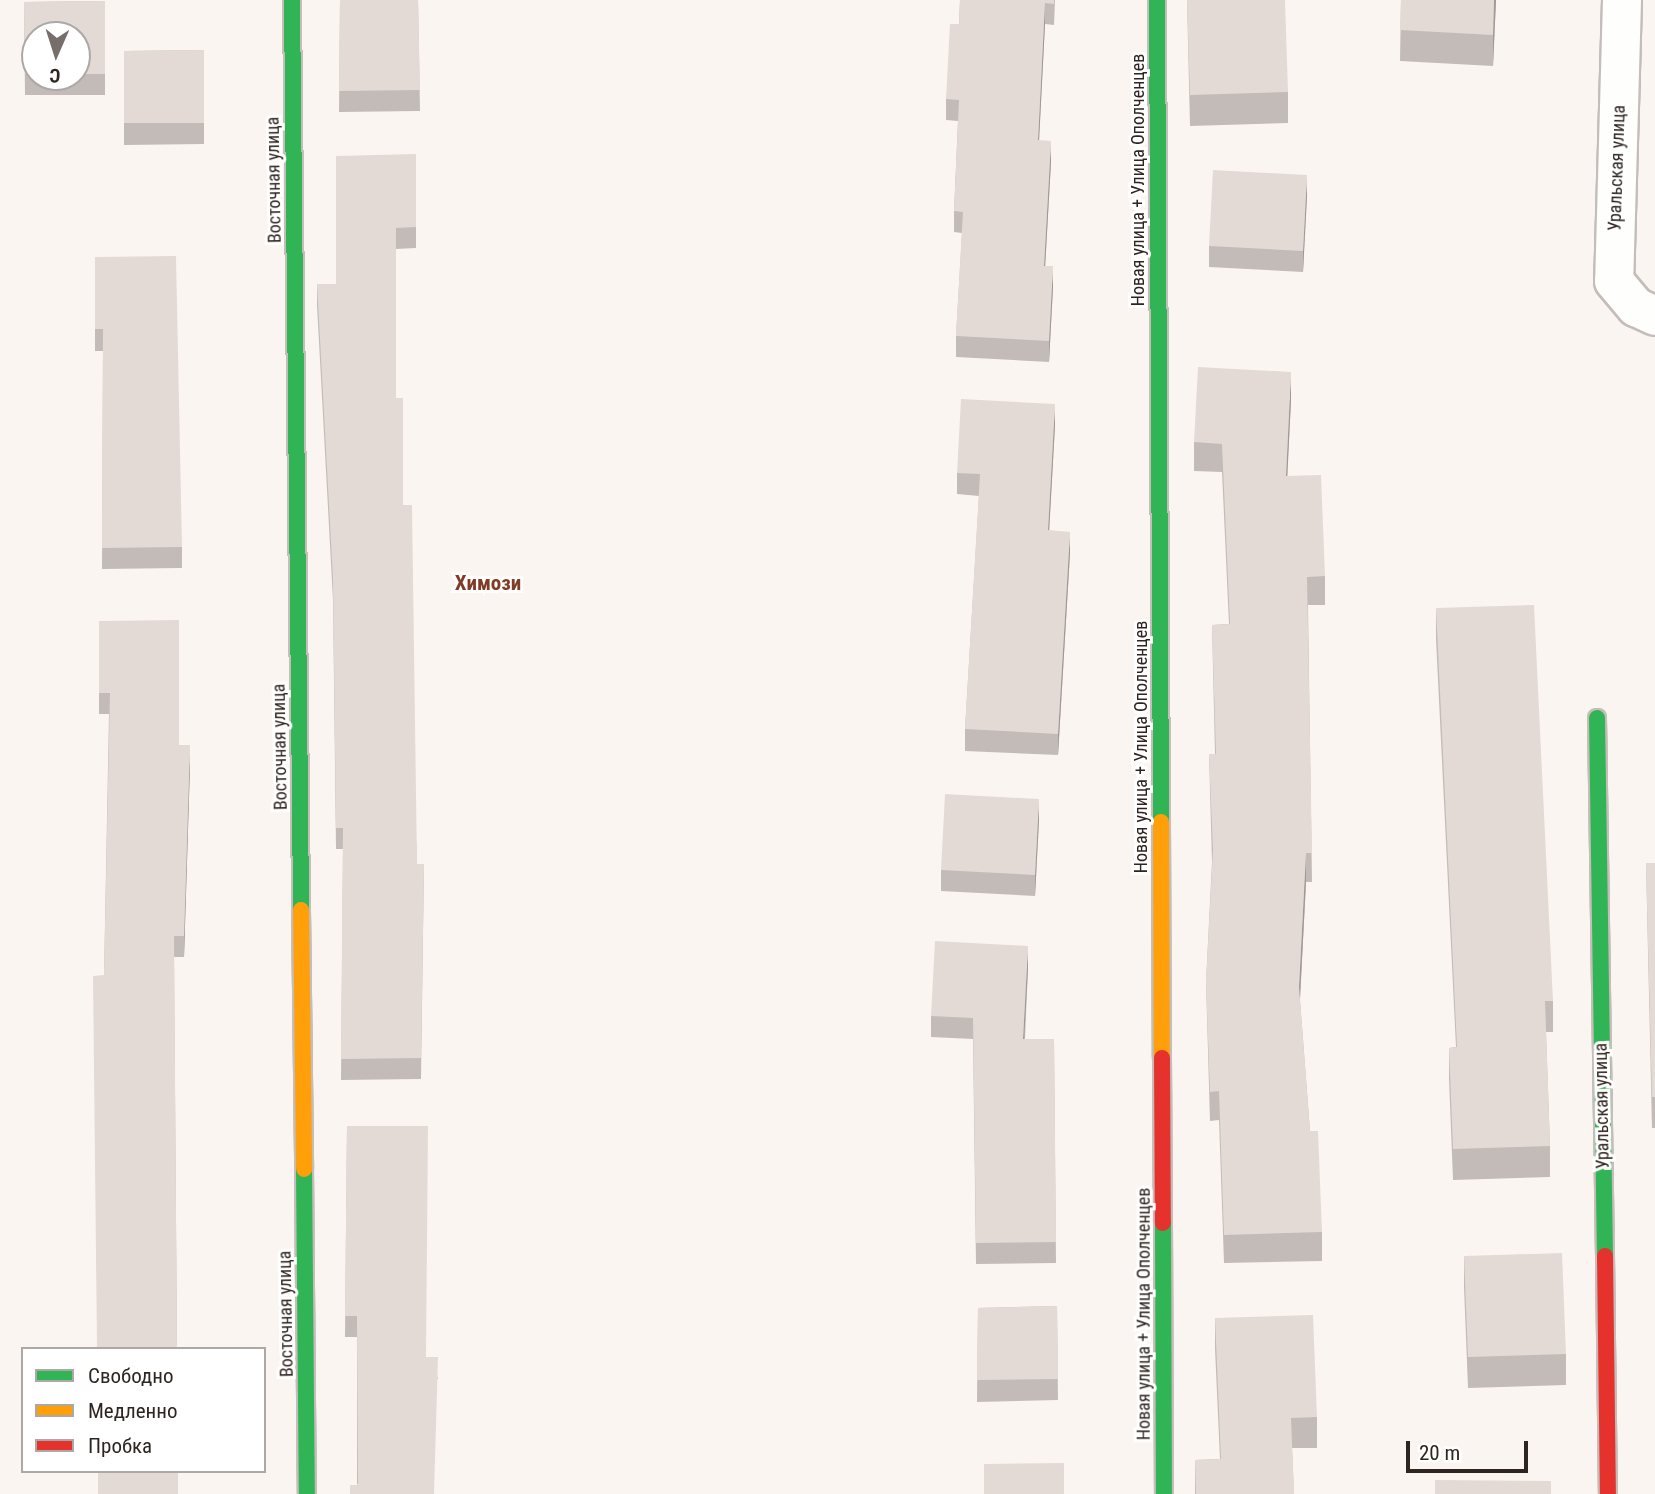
<!DOCTYPE html>
<meta charset="utf-8">
<style>
body{margin:0}
#map{position:relative;width:1655px;height:1494px;overflow:hidden;background:#fbf5f2;font-family:"Roboto Condensed",sans-serif}
div>[style]{position:absolute}
.roads{filter:drop-shadow(2px 0 #c5bdb9) drop-shadow(-2px 0 #c5bdb9) drop-shadow(0 2px #c5bdb9) drop-shadow(0 -2px #c5bdb9)}
.street>*{height:38px;margin:-19px;padding:0 19px;transform-origin:19px;border-radius:19px;background:#fefefd}
.fast>*{height:16px;margin:-8px;padding:0 8px;transform-origin:8px;border-radius:8px;background:#30b455}
.slow>*{height:16px;margin:-8px;padding:0 8px;transform-origin:8px;border-radius:8px;background:#ff9f0a}
.jam>*{height:16px;margin:-8px;padding:0 8px;transform-origin:8px;border-radius:8px;background:#e5322d}
.wall>*{inset:0;background:#c3bbb8}
.shaded-wall>*{inset:0;background:#9f9996}
.building>*{inset:0;background:#e3dad6}
span{translate:-50% -50%;white-space:nowrap;text-align:center;line-height:1.15;-webkit-text-stroke:6px #fff;paint-order:stroke}
.street-label{font-size:18px;color:#2f2520}
.quarter-label{font-size:21px;color:#803c26;font-weight:700}
.legend{position:absolute;left:21px;top:1347px;width:245px;height:126px;box-sizing:border-box;background:#fff;border:2px solid #aca8a6;margin:0;padding:9px 12px;list-style:none;font-size:21px;color:#2f2520}
.legend li{display:flex;align-items:center;gap:14px;height:35px}
.legend b{width:35px;border:2px solid #aca8a6}
.north{position:absolute;left:21px;top:21px;width:70px;height:70px;box-sizing:border-box;background:#fff;border:2px solid #aca8a6;border-radius:50%;rotate:183deg;font-size:19px;font-weight:700;line-height:28px;text-align:center;color:#2f2520}
.north::after{content:'';display:block;margin:auto;width:24px;height:32px;background:#766e6a;clip-path:polygon(50% 0,100% 100%,50% 72%,0 100%)}
.scale{position:absolute;left:1406px;top:1441px;width:122px;height:32px;box-sizing:border-box;border:4px solid #2f2520;border-top:0;padding-left:9px;font-size:21px;line-height:24px;white-space:nowrap;color:#2f2520;-webkit-text-stroke:5px #fff;paint-order:stroke}
</style>
<div id="map">
<div class="roads">
<div class="street">
<i style="left:1622px;top:0;width:281px;rotate:91.6deg"></i>
<i style="left:1614px;top:281px;width:34px;rotate:50deg"></i>
<i style="left:1636px;top:307px;width:21px;rotate:25deg"></i>
</div>
<div class="fast">
<i style="left:292px;top:0;width:910px;rotate:89.43deg"></i>
<i style="left:1157px;top:0;width:822px;rotate:89.72deg"></i>
<i style="left:1597px;top:718px;width:538px;rotate:89.15deg"></i>
<i style="left:304px;top:1169px;width:325px;rotate:89.5deg"></i>
<i style="left:1163px;top:1223px;width:271px;rotate:89.8deg"></i>
</div>
<div class="slow">
<i style="left:1161px;top:822px;width:236px;rotate:89.8deg"></i>
<i style="left:301px;top:910px;width:259px;rotate:89.3deg"></i>
</div>
<div class="jam">
<i style="left:1162px;top:1058px;width:165px;rotate:89.7deg"></i>
<i style="left:1605px;top:1256px;width:238px;rotate:89.3deg"></i>
</div>
</div>
<div class="wall">
<i style="clip-path:polygon(340px 0,418px 0,420px 111px,339px 112px)"></i>
<i style="clip-path:polygon(960px 0,1055px 0,1054px 25px,1045px 24px,1039px 140px,1051px 162px,1045px 266px,1053px 287px,1049px 362px,956px 357px,956px 336px,962px 233px,954px 232px,954px 211px,958px 121px,946px 120px,946px 99px,959px 24px)"></i>
<i style="clip-path:polygon(1187px 0,1288px 92px,1288px 123px,1190px 126px)"></i>
<i style="clip-path:polygon(1401px 0,1496px 0,1493px 66px,1400px 61px)"></i>
<i style="clip-path:polygon(evenodd,105px 1px,105px 95px,25px 95px,24px 2px,105px 1px,35px 35px,77px 35px,77px 77px,35px 77px,35px 35px)"></i>
<i style="clip-path:polygon(204px 50px,204px 144px,124px 145px,124px 51px)"></i>
<i style="clip-path:polygon(416px 154px,416px 248px,396px 249px,396px 398px,403px 505px,417px 864px,424px 864px,421px 1079px,341px 1080px,343px 849px,336px 849px,333px 600px,317px 305px,317px 284px,336px 284px)"></i>
<i style="clip-path:polygon(1307px 196px,1303px 272px,1209px 267px,1209px 246px)"></i>
<i style="clip-path:polygon(95px 257px,182px 547px,182px 568px,102px 569px,103px 351px,95px 351px)"></i>
<i style="clip-path:polygon(1291px 400px,1287px 476px,1325px 576px,1325px 605px,1308px 605px,1312px 882px,1306px 882px,1300px 1000px,1310px 1131px,1322px 1232px,1322px 1261px,1224px 1263px,1219px 1120px,1210px 1121px,1206px 982px,1212px 862px,1209px 754px,1215px 754px,1212px 625px,1229px 624px,1222px 472px,1194px 471px,1194px 442px)"></i>
<i style="clip-path:polygon(1055px 425px,1049px 530px,1070px 553px,1058px 755px,965px 751px,965px 729px,979px 496px,957px 494px,957px 473px)"></i>
<i style="clip-path:polygon(1436px 608px,1553px 1001px,1553px 1032px,1546px 1032px,1550px 1146px,1550px 1177px,1453px 1180px,1449px 1079px,1449px 1048px,1456px 1047px,1436px 639px)"></i>
<i style="clip-path:polygon(99px 621px,179px 745px,190px 766px,184px 957px,174px 957px,177px 1349px,104px 975px,109px 714px,99px 714px)"></i>
<i style="clip-path:polygon(1039px 820px,1035px 896px,941px 891px,941px 870px)"></i>
<i style="clip-path:polygon(1646px 863px,1655px 863px,1655px 1128px,1652px 1128px)"></i>
<i style="clip-path:polygon(1028px 968px,1025px 1039px,1054px 1039px,1056px 1263px,976px 1264px,973px 1039px,931px 1037px,931px 1016px)"></i>
<i style="clip-path:polygon(347px 1126px,426px 1357px,438px 1378px,357px 1485px,357px 1337px,345px 1337px)"></i>
<i style="clip-path:polygon(1464px 1256px,1566px 1354px,1566px 1385px,1468px 1388px,1464px 1287px)"></i>
<i style="clip-path:polygon(1057px 1306px,1058px 1400px,977px 1402px,978px 1308px)"></i>
<i style="clip-path:polygon(1215px 1318px,1317px 1417px,1317px 1448px,1292px 1448px,1294px 1494px,1195px 1494px,1195px 1460px,1220px 1459px,1215px 1349px)"></i>
</div>
<div class="shaded-wall">
<i style="clip-path:polygon(1494px 0,1496px 0,1493px 66px,1493px 35px)"></i>
<i style="clip-path:polygon(1045px 3px,1045px 24px,1038px 161px,1038px 140px)"></i>
<i style="clip-path:polygon(1051px 141px,1051px 162px,1044px 287px,1044px 266px)"></i>
<i style="clip-path:polygon(1307px 175px,1307px 196px,1303px 272px,1303px 251px)"></i>
<i style="clip-path:polygon(1053px 266px,1053px 287px,1049px 362px,1049px 341px)"></i>
<i style="clip-path:polygon(1291px 372px,1291px 400px,1286px 504px,1286px 476px)"></i>
<i style="clip-path:polygon(1055px 404px,1055px 425px,1048px 552px,1048px 530px)"></i>
<i style="clip-path:polygon(1070px 532px,1070px 553px,1058px 755px,1058px 734px)"></i>
<i style="clip-path:polygon(190px 745px,190px 766px,184px 957px,184px 936px)"></i>
<i style="clip-path:polygon(1039px 799px,1039px 820px,1035px 896px,1035px 875px)"></i>
<i style="clip-path:polygon(1306px 853px,1306px 882px,1299px 1016px,1299px 987px)"></i>
<i style="clip-path:polygon(1028px 946px,1028px 968px,1023px 1060px,1023px 1039px)"></i>
</div>
<div class="building">
<i style="clip-path:polygon(340px 0,418px 0,420px 90px,339px 91px)"></i>
<i style="clip-path:polygon(960px 0,1054px 0,1054px 4px,1045px 3px,1038px 140px,1051px 141px,1044px 266px,1053px 266px,1049px 341px,956px 336px,963px 212px,954px 211px,959px 100px,946px 99px,950px 24px,959px 24px)"></i>
<i style="clip-path:polygon(1187px 0,1285px 0,1288px 92px,1190px 95px)"></i>
<i style="clip-path:polygon(1401px 0,1494px 0,1493px 35px,1400px 30px)"></i>
<i style="clip-path:polygon(105px 1px,105px 74px,77px 74px,77px 35px,35px 35px,35px 74px,25px 74px,24px 2px)"></i>
<i style="clip-path:polygon(204px 50px,204px 123px,124px 123px,124px 51px)"></i>
<i style="clip-path:polygon(416px 154px,416px 227px,396px 228px,396px 398px,403px 398px,403px 505px,412px 505px,417px 864px,424px 864px,421px 1058px,341px 1059px,343px 828px,336px 828px,333px 579px,317px 284px,336px 284px,336px 156px)"></i>
<i style="clip-path:polygon(1213px 170px,1307px 175px,1303px 251px,1209px 246px)"></i>
<i style="clip-path:polygon(176px 256px,182px 547px,102px 548px,103px 329px,95px 329px,95px 257px)"></i>
<i style="clip-path:polygon(1198px 367px,1291px 372px,1286px 476px,1321px 475px,1325px 576px,1307px 577px,1312px 853px,1306px 853px,1299px 987px,1310px 1131px,1318px 1131px,1322px 1232px,1224px 1235px,1219px 1091px,1210px 1092px,1206px 982px,1213px 850px,1209px 754px,1216px 754px,1212px 625px,1230px 624px,1222px 444px,1194px 442px)"></i>
<i style="clip-path:polygon(961px 399px,1055px 404px,1048px 530px,1070px 532px,1058px 734px,965px 729px,980px 474px,957px 473px)"></i>
<i style="clip-path:polygon(1534px 605px,1553px 1001px,1545px 1001px,1550px 1146px,1453px 1149px,1449px 1048px,1457px 1047px,1436px 608px)"></i>
<i style="clip-path:polygon(179px 620px,179px 745px,190px 745px,184px 936px,174px 936px,177px 1349px,97px 1349px,93px 976px,104px 975px,110px 693px,99px 693px,99px 621px)"></i>
<i style="clip-path:polygon(945px 794px,1039px 799px,1035px 875px,941px 870px)"></i>
<i style="clip-path:polygon(1646px 863px,1655px 863px,1655px 1097px,1652px 1097px)"></i>
<i style="clip-path:polygon(935px 941px,1028px 946px,1023px 1039px,1054px 1039px,1056px 1242px,976px 1243px,973px 1018px,931px 1016px)"></i>
<i style="clip-path:polygon(347px 1126px,428px 1126px,426px 1357px,438px 1357px,434px 1494px,350px 1494px,350px 1485px,358px 1485px,357px 1316px,345px 1316px)"></i>
<i style="clip-path:polygon(1562px 1253px,1566px 1354px,1468px 1357px,1464px 1256px)"></i>
<i style="clip-path:polygon(1057px 1306px,1058px 1379px,977px 1380px,978px 1308px)"></i>
<i style="clip-path:polygon(1313px 1315px,1317px 1417px,1291px 1418px,1294px 1494px,1196px 1494px,1195px 1460px,1221px 1459px,1215px 1318px)"></i>
<i style="clip-path:polygon(1064px 1463px,1064px 1494px,984px 1494px,984px 1464px)"></i>
<i style="clip-path:polygon(98px 1471px,178px 1471px,178px 1494px,98px 1494px)"></i>
<i style="clip-path:polygon(1435px 1480px,1551px 1481px,1551px 1494px,1435px 1494px)"></i>
</div>
<div class="street-label">
<span style="left:1617px;top:168px;rotate:-88deg">Уральская улица</span>
<span style="left:274px;top:180px;rotate:-91deg">Восточная улица</span>
<span style="left:1138px;top:180px;rotate:-90deg">Новая улица + Улица Ополченцев</span>
<span style="left:280px;top:747px;rotate:-91deg">Восточная улица</span>
<span style="left:1141px;top:747px;rotate:-90deg">Новая улица + Улица Ополченцев</span>
<span style="left:1602px;top:1106px;rotate:-91deg">Уральская улица</span>
<span style="left:286px;top:1314px;rotate:-91deg">Восточная улица</span>
<span style="left:1144px;top:1314px;rotate:-90deg">Новая улица + Улица Ополченцев</span>
</div>
<div class="quarter-label">
<span style="left:488px;top:583px">Химози</span>
</div>
<ul class="legend">
<li><b style="height:9px;background:#30b455"></b>Свободно</li>
<li><b style="height:9px;background:#ff9f0a"></b>Медленно</li>
<li><b style="height:9px;background:#e5322d"></b>Пробка</li>
</ul>
<div class="north">С</div>
<div class="scale">20 m</div>
</div>
